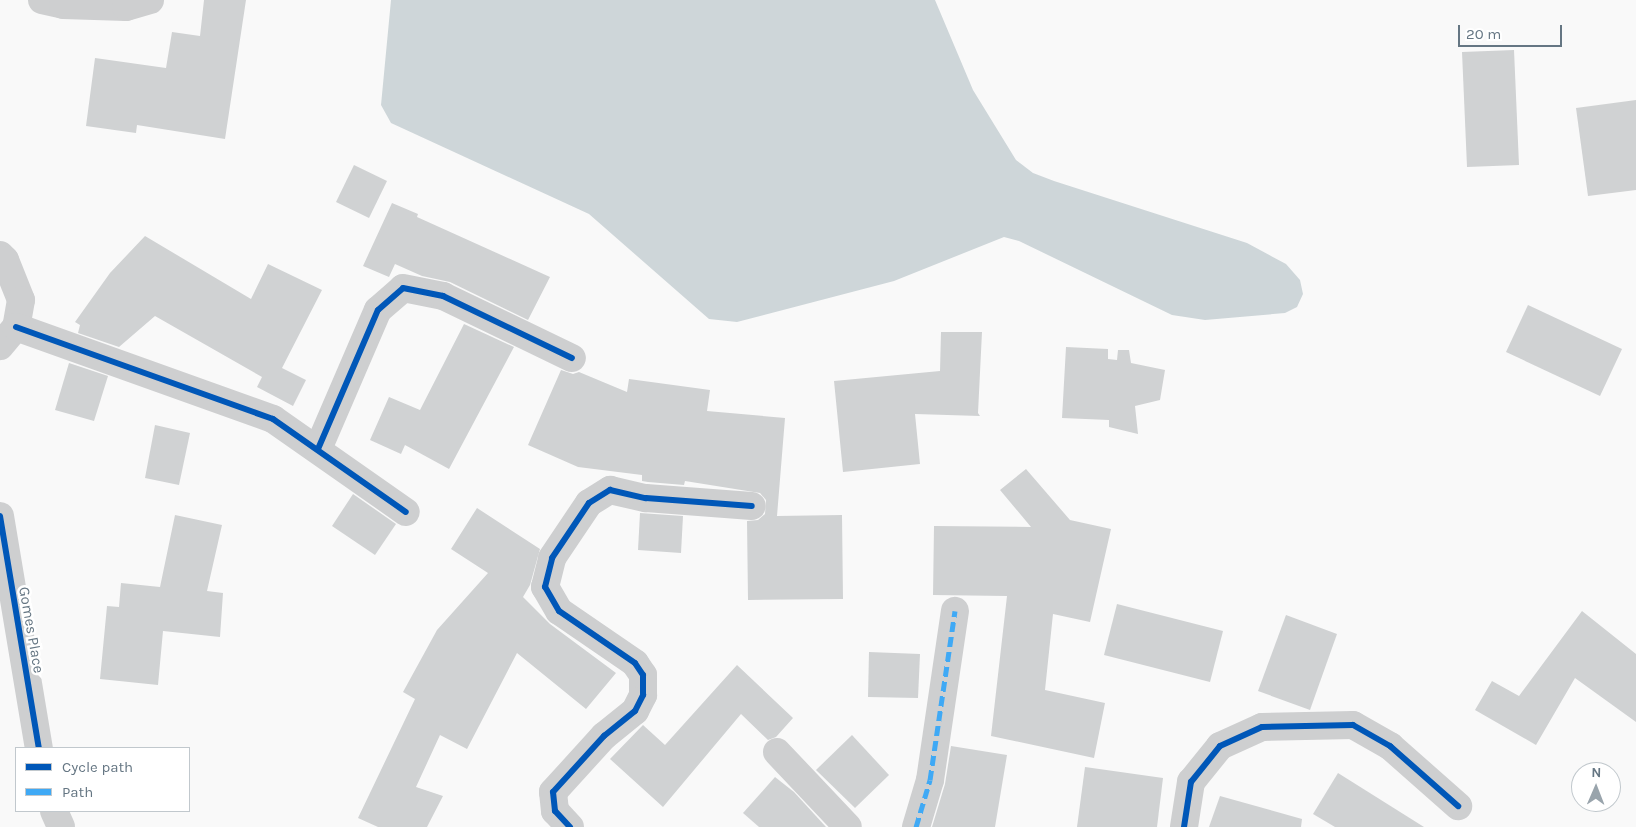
<!DOCTYPE html>
<style>
body{margin:0}
#map{position:relative;width:1636px;height:827px;overflow:hidden;background:#f9f9f9;font-family:Karla,sans-serif}
div>[style]{position:absolute}
.water>*{inset:0;background:#ced6d9}
.building>*{inset:0;background:#d0d2d3}
.minor>*{height:28px;margin:-14px;padding:0 14px;transform-origin:14px;border-radius:14px;background:#cecfd0}
.quiet>*{height:5px;margin-top:-2.5px;transform-origin:0;background:repeating-linear-gradient(90deg,#3fa9f5 0 10px,transparent 0 15px)}
.cycleway>*{height:6px;margin:-3px;padding:0 3px;transform-origin:3px;border-radius:3px;background:#0057b8}
span{translate:-50% -50%;white-space:nowrap;text-align:center;line-height:1.15;-webkit-text-stroke:5px #fff;paint-order:stroke}
.street-label{font-size:15px;color:#657683}
.legend{position:absolute;left:15px;top:747px;width:175px;height:65px;box-sizing:border-box;background:#fff;border:1px solid #c1c8cd;margin:0;padding:6px 9px;list-style:none;font-size:15px;color:#657683}
.legend li{display:flex;align-items:center;gap:10px;height:25px}
.legend b{width:25px;border:1px solid #c1c8cd}
.north{position:absolute;left:1571px;top:762px;width:50px;height:50px;box-sizing:border-box;background:#fff;border:1px solid #c1c8cd;border-radius:50%;rotate:1deg;font-size:14px;font-weight:700;line-height:20px;text-align:center;color:#657683}
.north::after{content:'';display:block;margin:auto;width:18px;height:22px;background:#99a4ac;clip-path:polygon(50% 0,100% 100%,50% 72%,0 100%)}
.scale{position:absolute;left:1458px;top:25px;width:104px;height:22px;box-sizing:border-box;border:2px solid #657683;border-top:0;padding-left:6px;font-size:15px;line-height:18px;white-space:nowrap;color:#657683;-webkit-text-stroke:4px #fff;paint-order:stroke}
</style>
<div id="map">
<div class="water">
<i style="clip-path:polygon(391px 0,935px 0,973px 90px,1016px 160px,1033px 173px,1054px 181px,1247px 243px,1286px 264px,1300px 280px,1303px 294px,1297px 307px,1285px 313px,1205px 320px,1172px 315px,1019px 241px,1004px 237px,894px 281px,737px 322px,709px 319px,589px 214px,391px 123px,381px 105px)"></i>
</div>
<div class="building">
<i style="clip-path:polygon(204px 0,246px 0,225px 139px,137px 125px,136px 133px,86px 126px,95px 58px,166px 68px,172px 32px,200px 36px)"></i>
<i style="clip-path:polygon(1514px 50px,1519px 165px,1467px 167px,1462px 52px)"></i>
<i style="clip-path:polygon(1636px 100px,1636px 190px,1588px 196px,1576px 108px)"></i>
<i style="clip-path:polygon(354px 165px,387px 181px,369px 218px,336px 202px)"></i>
<i style="clip-path:polygon(392px 203px,418px 214px,417px 217px,550px 277px,528px 320px,450px 282px,422px 276px,395px 264px,389px 277px,363px 266px)"></i>
<i style="clip-path:polygon(145px 236px,251px 299px,268px 264px,322px 290px,282px 368px,306px 380px,293px 406px,257px 387px,262px 377px,155px 316px,119px 347px,78px 333px,80px 325px,75px 322px,110px 273px)"></i>
<i style="clip-path:polygon(1528px 305px,1622px 349px,1600px 396px,1506px 352px)"></i>
<i style="clip-path:polygon(464px 324px,514px 347px,449px 469px,405px 445px,401px 454px,370px 440px,389px 397px,420px 410px)"></i>
<i style="clip-path:polygon(941px 332px,982px 332px,978px 413px,980px 416px,915px 414px,920px 464px,843px 472px,834px 381px,940px 371px)"></i>
<i style="clip-path:polygon(1066px 347px,1108px 349px,1108px 359px,1117px 360px,1118px 350px,1129px 350px,1131px 363px,1165px 370px,1160px 400px,1135px 406px,1138px 434px,1109px 427px,1109px 420px,1062px 418px)"></i>
<i style="clip-path:polygon(69px 363px,108px 376px,94px 421px,55px 410px)"></i>
<i style="clip-path:polygon(561px 370px,573px 374px,579px 372px,627px 392px,629px 379px,710px 390px,707px 411px,785px 418px,777px 516px,842px 515px,843px 599px,748px 600px,747px 521px,758px 520px,765px 514px,766px 500px,760px 493px,685px 481px,684px 485px,648px 482px,642px 481px,642px 475px,578px 467px,528px 445px)"></i>
<i style="clip-path:polygon(155px 425px,190px 433px,179px 485px,145px 478px)"></i>
<i style="clip-path:polygon(1026px 469px,1070px 520px,1111px 529px,1090px 622px,1053px 614px,1045px 690px,1105px 703px,1094px 758px,991px 736px,1007px 596px,933px 595px,934px 526px,1031px 527px,1000px 490px)"></i>
<i style="clip-path:polygon(353px 494px,396px 524px,375px 555px,332px 526px)"></i>
<i style="clip-path:polygon(477px 508px,540px 549px,530px 585px,523px 597px,550px 624px,616px 673px,586px 709px,517px 653px,467px 749px,440px 735px,416px 787px,443px 796px,427px 827px,378px 827px,358px 818px,415px 699px,403px 692px,437px 630px,488px 573px,451px 549px)"></i>
<i style="clip-path:polygon(640px 513px,683px 516px,681px 553px,638px 550px)"></i>
<i style="clip-path:polygon(175px 515px,222px 525px,207px 591px,223px 593px,220px 637px,163px 631px,158px 685px,100px 679px,107px 606px,119px 607px,121px 583px,160px 587px)"></i>
<i style="clip-path:polygon(1117px 604px,1223px 631px,1210px 682px,1104px 655px)"></i>
<i style="clip-path:polygon(1582px 611px,1636px 654px,1636px 722px,1575px 678px,1536px 745px,1475px 710px,1492px 681px,1519px 696px)"></i>
<i style="clip-path:polygon(1286px 615px,1337px 634px,1310px 710px,1258px 691px)"></i>
<i style="clip-path:polygon(869px 652px,920px 654px,918px 698px,868px 697px)"></i>
<i style="clip-path:polygon(737px 665px,793px 718px,776px 737px,768px 740px,741px 714px,663px 807px,610px 759px,643px 725px,665px 745px)"></i>
<i style="clip-path:polygon(852px 735px,889px 775px,855px 808px,816px 770px)"></i>
<i style="clip-path:polygon(951px 746px,1007px 755px,995px 827px,932px 827px,945px 784px)"></i>
<i style="clip-path:polygon(1085px 767px,1163px 778px,1157px 827px,1077px 827px)"></i>
<i style="clip-path:polygon(1338px 773px,1424px 827px,1335px 827px,1313px 814px)"></i>
<i style="clip-path:polygon(775px 777px,794px 792px,826px 827px,759px 827px,743px 813px)"></i>
<i style="clip-path:polygon(1220px 796px,1302px 819px,1301px 827px,1209px 827px)"></i>
</div>
<div class="minor">
<i style="left:42px;top:0;width:22px;rotate:13deg"></i>
<i style="left:63px;top:5px;width:63px;rotate:1.8deg"></i>
<i style="left:126px;top:7px;width:25px;rotate:-16deg"></i>
<i style="left:0;top:255px;width:7px;rotate:45deg"></i>
<i style="left:5px;top:260px;width:43px;rotate:68.2deg"></i>
<i style="left:21px;top:300px;width:27px;rotate:100deg"></i>
<i style="left:16px;top:327px;width:25px;rotate:130deg"></i>
<i style="left:16px;top:327px;width:273px;rotate:19.7deg"></i>
<i style="left:273px;top:419px;width:162px;rotate:35deg"></i>
<i style="left:318px;top:449px;width:151px;rotate:-66.7deg"></i>
<i style="left:378px;top:310px;width:33px;rotate:-41deg"></i>
<i style="left:403px;top:288px;width:41px;rotate:11.3deg"></i>
<i style="left:443px;top:296px;width:143px;rotate:25.7deg"></i>
<i style="left:0;top:516px;width:235px;rotate:80.5deg"></i>
<i style="left:777px;top:752px;width:103px;rotate:46.6deg"></i>
<i style="left:54px;top:811px;width:17px;rotate:66deg"></i>
<i style="left:570px;top:827px;width:22px;rotate:-133deg"></i>
<i style="left:555px;top:811px;width:19px;rotate:-96deg"></i>
<i style="left:553px;top:792px;width:76px;rotate:-47.7deg"></i>
<i style="left:604px;top:736px;width:40px;rotate:-39deg"></i>
<i style="left:635px;top:711px;width:18px;rotate:-63deg"></i>
<i style="left:643px;top:695px;width:20px;rotate:-90deg"></i>
<i style="left:643px;top:675px;width:14px;rotate:-124deg"></i>
<i style="left:635px;top:663px;width:92px;rotate:-145.6deg"></i>
<i style="left:559px;top:611px;width:28px;rotate:-120deg"></i>
<i style="left:545px;top:587px;width:30px;rotate:-76deg"></i>
<i style="left:552px;top:558px;width:66px;rotate:-56.1deg"></i>
<i style="left:589px;top:503px;width:25px;rotate:-32deg"></i>
<i style="left:610px;top:490px;width:37px;rotate:13deg"></i>
<i style="left:646px;top:498px;width:106px;rotate:4.3deg"></i>
<i style="left:916px;top:827px;width:49px;rotate:-73.4deg"></i>
<i style="left:930px;top:780px;width:171px;rotate:-81.6deg"></i>
<i style="left:1184px;top:827px;width:46px;rotate:-81.2deg"></i>
<i style="left:1191px;top:782px;width:46px;rotate:-51.1deg"></i>
<i style="left:1220px;top:746px;width:46px;rotate:-24.3deg"></i>
<i style="left:1262px;top:727px;width:91px;rotate:-1.3deg"></i>
<i style="left:1353px;top:725px;width:43px;rotate:29.6deg"></i>
<i style="left:1390px;top:746px;width:91px;rotate:41.4deg"></i>
</div>
<div class="quiet">
<i style="left:916px;top:827px;width:49px;rotate:-73.4deg"></i>
<i style="left:930px;top:780px;width:171px;rotate:-81.6deg"></i>
</div>
<div class="cycleway">
<i style="left:16px;top:327px;width:273px;rotate:19.7deg"></i>
<i style="left:273px;top:419px;width:162px;rotate:35deg"></i>
<i style="left:318px;top:449px;width:151px;rotate:-66.7deg"></i>
<i style="left:378px;top:310px;width:33px;rotate:-41deg"></i>
<i style="left:403px;top:288px;width:41px;rotate:11.3deg"></i>
<i style="left:443px;top:296px;width:143px;rotate:25.7deg"></i>
<i style="left:0;top:516px;width:235px;rotate:80.5deg"></i>
<i style="left:570px;top:827px;width:22px;rotate:-133deg"></i>
<i style="left:555px;top:811px;width:19px;rotate:-96deg"></i>
<i style="left:553px;top:792px;width:76px;rotate:-47.7deg"></i>
<i style="left:604px;top:736px;width:40px;rotate:-39deg"></i>
<i style="left:635px;top:711px;width:18px;rotate:-63deg"></i>
<i style="left:643px;top:695px;width:20px;rotate:-90deg"></i>
<i style="left:643px;top:675px;width:14px;rotate:-124deg"></i>
<i style="left:635px;top:663px;width:92px;rotate:-145.6deg"></i>
<i style="left:559px;top:611px;width:28px;rotate:-120deg"></i>
<i style="left:545px;top:587px;width:30px;rotate:-76deg"></i>
<i style="left:552px;top:558px;width:66px;rotate:-56.1deg"></i>
<i style="left:589px;top:503px;width:25px;rotate:-32deg"></i>
<i style="left:610px;top:490px;width:37px;rotate:13deg"></i>
<i style="left:646px;top:498px;width:106px;rotate:4.3deg"></i>
<i style="left:1184px;top:827px;width:46px;rotate:-81.2deg"></i>
<i style="left:1191px;top:782px;width:46px;rotate:-51.1deg"></i>
<i style="left:1220px;top:746px;width:46px;rotate:-24.3deg"></i>
<i style="left:1262px;top:727px;width:91px;rotate:-1.3deg"></i>
<i style="left:1353px;top:725px;width:43px;rotate:29.6deg"></i>
<i style="left:1390px;top:746px;width:91px;rotate:41.4deg"></i>
</div>
<div class="street-label">
<span style="left:31px;top:630px;rotate:80deg">Gomes Place</span>
</div>
<ul class="legend">
<li><b style="height:6px;background:#0057b8"></b>Cycle path</li>
<li><b style="height:6px;background:#3fa9f5"></b>Path</li>
</ul>
<div class="north">N</div>
<div class="scale">20 m</div>
</div>
